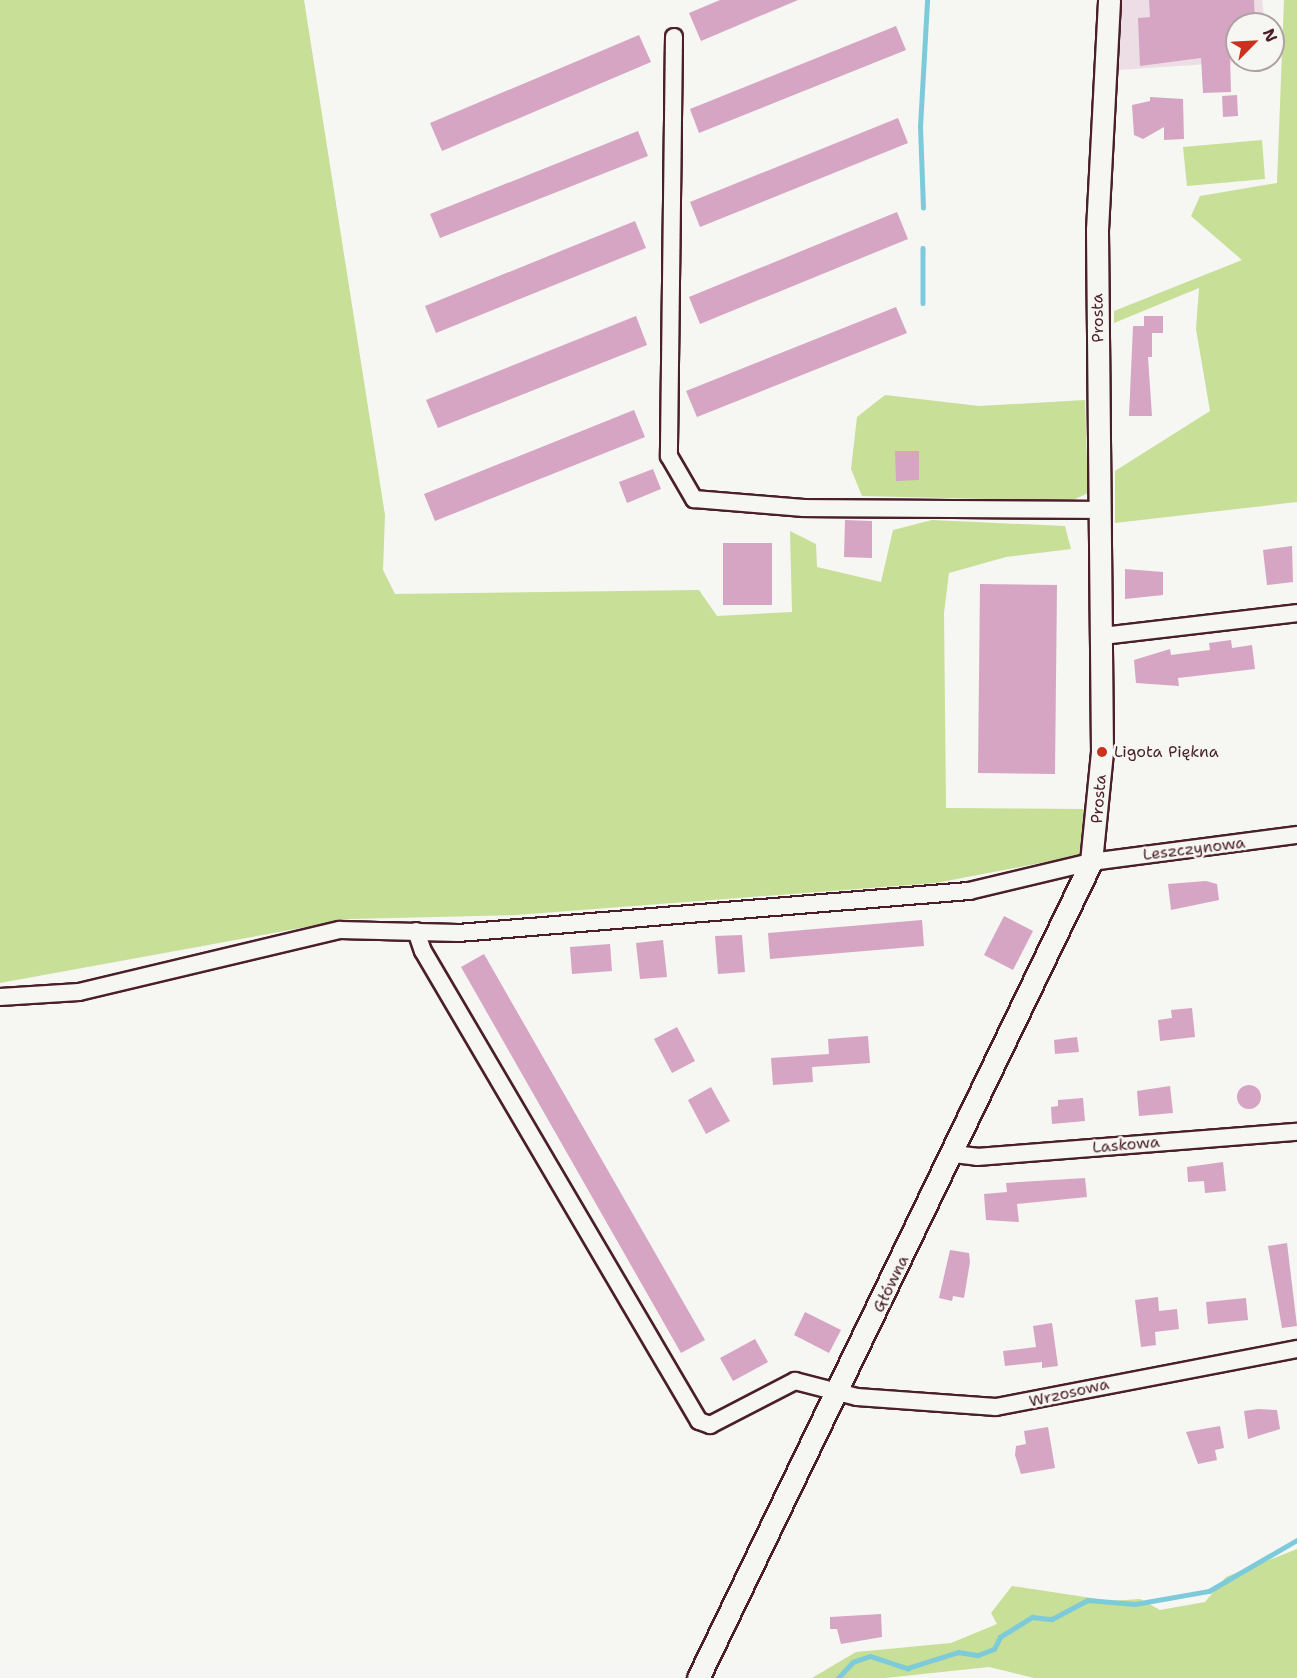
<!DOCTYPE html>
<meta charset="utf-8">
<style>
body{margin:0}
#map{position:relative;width:1297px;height:1678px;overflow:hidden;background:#f6f6f2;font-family:"Shantell Sans",sans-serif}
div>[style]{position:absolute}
.built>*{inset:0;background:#ecdee4}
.green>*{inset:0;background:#c7df96}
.stream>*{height:4.5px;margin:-2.25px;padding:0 2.25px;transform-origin:2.25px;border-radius:2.25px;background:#7dcbda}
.building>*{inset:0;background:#d6a5c3}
.round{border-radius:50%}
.roads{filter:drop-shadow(2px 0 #4a1f2b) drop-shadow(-2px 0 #4a1f2b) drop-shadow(0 2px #4a1f2b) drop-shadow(0 -2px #4a1f2b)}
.minor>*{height:16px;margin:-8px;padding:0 8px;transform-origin:8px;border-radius:8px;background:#f6f6f2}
.tertiary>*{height:21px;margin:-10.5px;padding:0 10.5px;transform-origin:10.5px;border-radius:10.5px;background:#f6f6f2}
.dots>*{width:16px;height:16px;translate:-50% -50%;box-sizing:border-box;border:3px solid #f6f6f2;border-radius:50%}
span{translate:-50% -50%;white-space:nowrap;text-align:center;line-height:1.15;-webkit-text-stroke:5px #f6f6f2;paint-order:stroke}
.street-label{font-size:16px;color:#4a1f2b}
.poi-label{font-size:16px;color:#4a1f2b}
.left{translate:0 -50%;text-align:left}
.north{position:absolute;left:1225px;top:12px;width:60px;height:60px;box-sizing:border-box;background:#f6f6f2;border:2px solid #b1a0a2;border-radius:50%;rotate:66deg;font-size:16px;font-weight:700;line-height:24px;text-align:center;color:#4a1f2b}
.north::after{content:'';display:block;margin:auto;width:21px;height:27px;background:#c8321e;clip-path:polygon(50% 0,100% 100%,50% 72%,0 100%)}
</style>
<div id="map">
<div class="built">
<i style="clip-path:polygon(1119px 0,1262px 0,1265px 24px,1237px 24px,1237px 60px,1269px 60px,1118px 70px)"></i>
</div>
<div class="green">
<i style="clip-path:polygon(0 0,304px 0,385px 515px,383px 570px,395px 594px,699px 590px,717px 616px,792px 612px,790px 531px,816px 544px,817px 567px,881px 582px,893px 530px,932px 520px,1065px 526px,1071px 549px,1006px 557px,949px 573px,944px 613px,946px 808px,1087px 809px,1082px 855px,936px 883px,516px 915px,350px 919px,0 983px)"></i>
<i style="clip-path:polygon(1284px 0,1297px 0,1297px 502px,1115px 523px,1115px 471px,1210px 411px,1196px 329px,1199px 288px,1114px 323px,1114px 311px,1242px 260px,1191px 216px,1200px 196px,1277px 183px)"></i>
<i style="clip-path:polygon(1262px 140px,1265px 179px,1187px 186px,1183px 147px)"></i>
<i style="clip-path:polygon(885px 395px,979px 406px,1085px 400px,1088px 493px,1071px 501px,862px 496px,851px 469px,857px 417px)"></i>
<i style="clip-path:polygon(1297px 1549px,1297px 1678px,1034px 1678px,989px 1667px,885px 1678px,812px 1678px,856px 1652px,951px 1643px,997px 1624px,991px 1613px,1012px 1586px,1111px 1601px,1140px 1599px,1160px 1610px,1205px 1602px,1226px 1577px)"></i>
</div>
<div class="stream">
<i style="left:923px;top:208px;width:81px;rotate:-92.1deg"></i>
<i style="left:920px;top:127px;width:127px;rotate:-86.8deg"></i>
<i style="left:923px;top:248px;width:55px;rotate:90deg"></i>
<i style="left:838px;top:1678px;width:22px;rotate:-47deg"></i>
<i style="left:853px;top:1662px;width:18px;rotate:-19deg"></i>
<i style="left:870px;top:1656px;width:40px;rotate:18deg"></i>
<i style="left:908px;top:1668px;width:52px;rotate:-17.7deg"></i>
<i style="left:958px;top:1652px;width:20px;rotate:9deg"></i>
<i style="left:978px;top:1655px;width:17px;rotate:-21deg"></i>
<i style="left:994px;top:1649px;width:13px;rotate:-63deg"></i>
<i style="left:1000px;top:1637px;width:38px;rotate:-32deg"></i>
<i style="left:1032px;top:1617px;width:20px;rotate:6deg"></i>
<i style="left:1052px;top:1619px;width:40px;rotate:-28deg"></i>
<i style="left:1087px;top:1600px;width:48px;rotate:4.8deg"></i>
<i style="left:1135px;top:1604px;width:75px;rotate:-10deg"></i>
<i style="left:1209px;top:1591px;width:102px;rotate:-30.1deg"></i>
</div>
<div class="building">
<i style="clip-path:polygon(720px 0,798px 0,701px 41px,689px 13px)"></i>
<i style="clip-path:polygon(1149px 0,1254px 0,1255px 24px,1237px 24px,1237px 57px,1230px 57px,1231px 92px,1203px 93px,1201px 58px,1140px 66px,1138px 18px,1150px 17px)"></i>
<i style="clip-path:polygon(896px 26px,906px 50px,699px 133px,690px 109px)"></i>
<i style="clip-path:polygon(639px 35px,651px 62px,442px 151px,430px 123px)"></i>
<i style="clip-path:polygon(1237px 95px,1238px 116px,1223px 117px,1222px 96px)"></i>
<i style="clip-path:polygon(1150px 97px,1183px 99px,1184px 139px,1164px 140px,1164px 127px,1143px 139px,1134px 135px,1132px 105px,1150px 101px)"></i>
<i style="clip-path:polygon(898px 118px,908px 143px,700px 227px,690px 202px)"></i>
<i style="clip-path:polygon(638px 131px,648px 156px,440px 238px,430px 214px)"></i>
<i style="clip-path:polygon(897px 212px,908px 239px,700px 324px,689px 297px)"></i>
<i style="clip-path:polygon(635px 221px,646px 248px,436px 333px,425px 306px)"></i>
<i style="clip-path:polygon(896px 307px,907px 333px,697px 417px,686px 391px)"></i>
<i style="clip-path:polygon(636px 316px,647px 345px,438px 428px,426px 400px)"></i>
<i style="clip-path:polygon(1144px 316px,1163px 316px,1163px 333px,1152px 333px,1152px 357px,1148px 357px,1152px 416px,1129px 416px,1133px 326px,1144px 326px)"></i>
<i style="clip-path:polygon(634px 410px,645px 437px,435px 521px,424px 494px)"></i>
<i style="clip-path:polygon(895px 451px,919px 451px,919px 480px,896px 481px)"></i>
<i style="clip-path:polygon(653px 469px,661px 489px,627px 503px,619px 482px)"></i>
<i style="clip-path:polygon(845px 520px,872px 521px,872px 558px,844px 557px)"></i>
<i style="clip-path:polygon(723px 543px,772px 543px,772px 605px,723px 605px)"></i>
<i style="clip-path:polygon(1292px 546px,1293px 582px,1267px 585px,1263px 550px)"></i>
<i style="clip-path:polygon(1125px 569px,1163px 572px,1163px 595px,1125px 599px)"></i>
<i style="clip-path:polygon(980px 584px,1057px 585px,1055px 774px,978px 773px)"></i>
<i style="clip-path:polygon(1231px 640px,1232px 648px,1252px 645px,1255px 669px,1178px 678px,1179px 686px,1136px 683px,1134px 660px,1170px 649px,1171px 655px,1210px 650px,1209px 643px)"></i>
<i style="clip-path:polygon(1206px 881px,1217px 884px,1219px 900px,1171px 910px,1168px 884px)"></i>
<i style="clip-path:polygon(1004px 916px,1033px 931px,1013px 970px,984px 955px)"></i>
<i style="clip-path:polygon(922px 920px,924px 946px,770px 959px,768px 933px)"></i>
<i style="clip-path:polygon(742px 935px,745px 972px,718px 974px,715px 936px)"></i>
<i style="clip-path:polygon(663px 940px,667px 977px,640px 979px,636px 943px)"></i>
<i style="clip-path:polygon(610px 944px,612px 971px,572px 974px,570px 947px)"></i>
<i style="clip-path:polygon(484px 954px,705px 1340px,681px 1353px,461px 967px)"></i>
<i style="clip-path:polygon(1192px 1008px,1195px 1037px,1160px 1041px,1158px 1020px,1172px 1018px,1171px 1010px)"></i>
<i style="clip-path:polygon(677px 1027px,695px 1061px,672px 1073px,654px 1039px)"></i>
<i style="clip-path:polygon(868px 1036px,870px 1063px,812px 1067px,813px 1082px,773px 1085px,771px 1058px,829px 1054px,828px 1039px)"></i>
<i style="clip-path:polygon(1077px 1037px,1079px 1052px,1055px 1054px,1054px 1040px)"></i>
<i class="round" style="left:1237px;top:1085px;width:24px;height:24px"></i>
<i style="clip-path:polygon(1170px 1086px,1173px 1113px,1139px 1116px,1137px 1091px)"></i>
<i style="clip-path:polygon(711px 1087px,730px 1121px,706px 1134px,688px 1100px)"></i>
<i style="clip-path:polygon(1083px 1098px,1085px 1121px,1052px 1124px,1051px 1107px,1058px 1106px,1058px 1100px)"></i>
<i style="clip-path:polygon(1223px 1162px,1226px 1191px,1205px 1193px,1204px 1181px,1188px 1182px,1187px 1167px)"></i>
<i style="clip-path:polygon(1085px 1178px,1087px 1197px,1017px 1204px,1019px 1222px,986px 1220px,984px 1194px,1007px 1192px,1006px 1183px)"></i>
<i style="clip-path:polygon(1287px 1243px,1297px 1326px,1282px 1328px,1268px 1246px)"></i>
<i style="clip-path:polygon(950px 1250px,969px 1253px,970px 1262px,964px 1298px,953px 1296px,952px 1301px,939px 1298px)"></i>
<i style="clip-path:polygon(1158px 1297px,1159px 1311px,1177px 1309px,1179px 1329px,1155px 1332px,1156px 1345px,1141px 1347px,1135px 1300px)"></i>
<i style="clip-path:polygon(1246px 1298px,1248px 1320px,1208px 1324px,1206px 1302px)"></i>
<i style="clip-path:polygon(805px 1312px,841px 1330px,829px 1353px,794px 1335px)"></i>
<i style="clip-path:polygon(1052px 1323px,1058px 1366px,1042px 1368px,1042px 1362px,1005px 1366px,1003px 1351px,1036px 1347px,1033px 1326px)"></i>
<i style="clip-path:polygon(755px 1339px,768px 1362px,733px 1381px,720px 1358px)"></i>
<i style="clip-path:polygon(1258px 1409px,1277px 1410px,1280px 1429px,1248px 1439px,1244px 1411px)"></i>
<i style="clip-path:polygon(1220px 1426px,1224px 1448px,1215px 1450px,1217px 1460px,1198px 1464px,1186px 1432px)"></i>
<i style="clip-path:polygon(1048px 1427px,1055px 1468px,1021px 1474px,1015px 1455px,1016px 1446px,1026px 1444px,1024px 1431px)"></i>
<i style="clip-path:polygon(881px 1614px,882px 1637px,841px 1644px,837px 1629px,830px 1629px,830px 1617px)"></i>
</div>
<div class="roads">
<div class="minor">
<i style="left:674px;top:37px;width:419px;rotate:90.7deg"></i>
<i style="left:669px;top:456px;width:50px;rotate:59.8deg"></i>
<i style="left:694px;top:499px;width:110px;rotate:4.7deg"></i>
<i style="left:804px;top:508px;width:296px;rotate:0.4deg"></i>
<i style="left:1102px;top:636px;width:196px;rotate:-6.7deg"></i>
<i style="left:416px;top:931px;width:21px;rotate:71deg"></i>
<i style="left:423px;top:951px;width:545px;rotate:59.58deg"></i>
<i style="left:699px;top:1421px;width:12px;rotate:20deg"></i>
<i style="left:710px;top:1425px;width:96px;rotate:-27.4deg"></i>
<i style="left:795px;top:1381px;width:64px;rotate:14.5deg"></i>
<i style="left:857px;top:1397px;width:139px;rotate:4.1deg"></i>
<i style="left:996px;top:1407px;width:307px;rotate:-10.9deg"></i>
<i style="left:0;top:997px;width:79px;rotate:-3.6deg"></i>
<i style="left:79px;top:992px;width:268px;rotate:-13.4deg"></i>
<i style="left:340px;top:930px;width:118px;rotate:1.5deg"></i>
<i style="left:458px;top:933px;width:513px;rotate:-4.7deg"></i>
<i style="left:969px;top:891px;width:125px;rotate:-13.4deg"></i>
<i style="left:1091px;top:862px;width:208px;rotate:-7.5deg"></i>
<i style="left:954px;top:1154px;width:23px;rotate:7deg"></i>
<i style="left:977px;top:1157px;width:321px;rotate:-4.5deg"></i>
</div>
<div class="tertiary">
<i style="left:698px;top:1678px;width:906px;rotate:-64.28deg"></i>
<i style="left:1091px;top:862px;width:111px;rotate:-84.3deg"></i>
<i style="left:1102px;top:752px;width:522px;rotate:-90.55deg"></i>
<i style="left:1097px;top:230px;width:230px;rotate:-87deg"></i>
</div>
</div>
<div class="dots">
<i style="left:1102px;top:752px;background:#c8321e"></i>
</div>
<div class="street-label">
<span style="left:1098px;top:318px;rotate:-91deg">Prosta</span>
<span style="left:1099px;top:799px;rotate:-85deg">Prosta</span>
<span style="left:1194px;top:849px;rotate:-7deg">Leszczynowa</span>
<span style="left:1126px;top:1145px;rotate:-5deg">Laskowa</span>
<span style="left:891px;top:1284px;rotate:-64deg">Główna</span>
<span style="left:1069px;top:1393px;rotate:-13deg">Wrzosowa</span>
</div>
<div class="poi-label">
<span class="left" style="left:1114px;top:752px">Ligota Piękna</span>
</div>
<div class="north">N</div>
</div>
